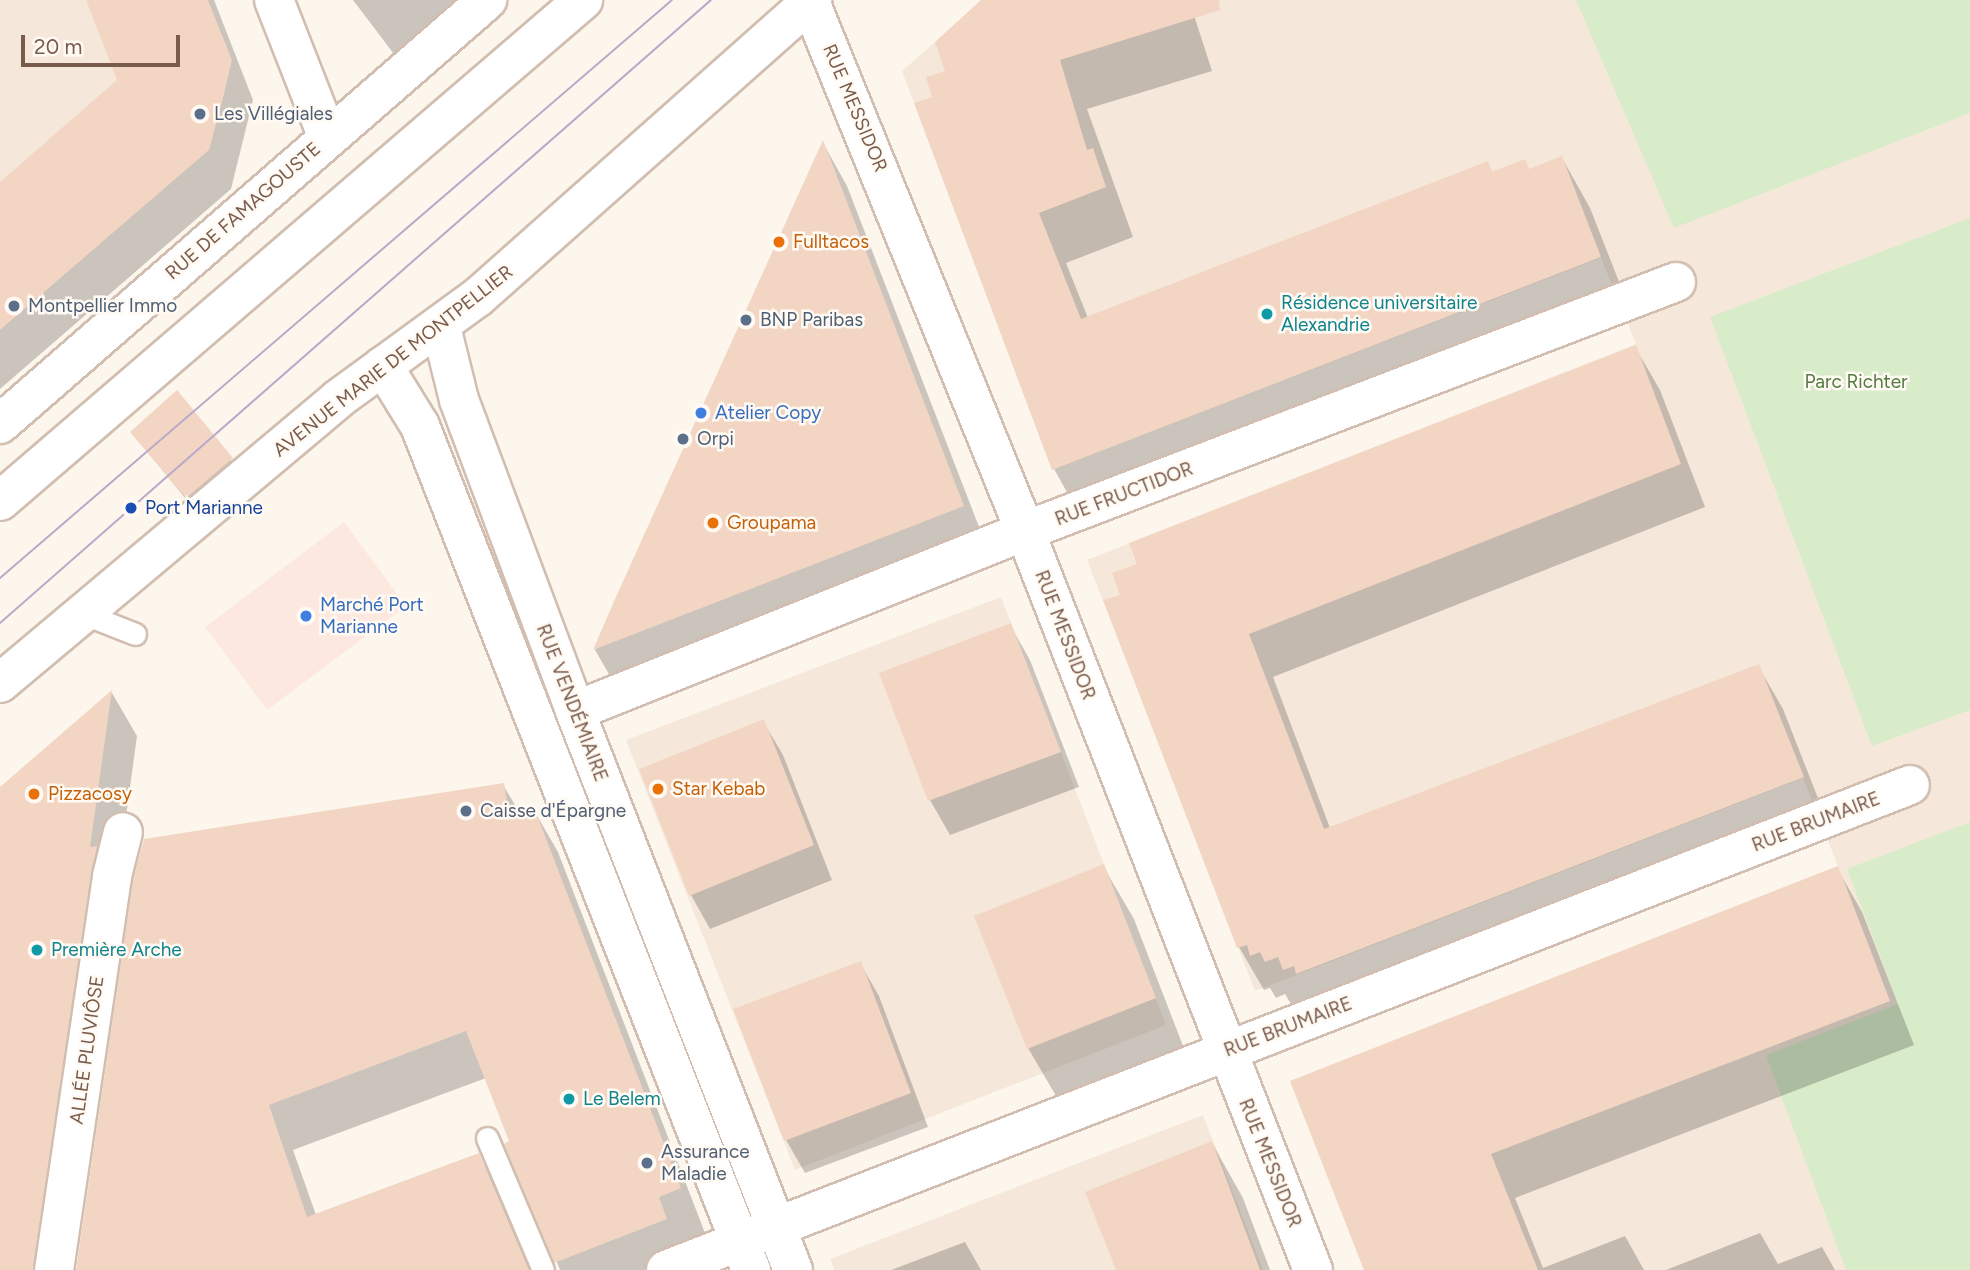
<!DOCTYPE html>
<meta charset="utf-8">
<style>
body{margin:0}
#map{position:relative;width:1970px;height:1270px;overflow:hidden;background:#fdf6ec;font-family:Figtree,sans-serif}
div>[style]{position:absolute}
.residential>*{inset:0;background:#f5e8da}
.commercial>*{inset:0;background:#fde8e0}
.green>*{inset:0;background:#d8ecc9}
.shadow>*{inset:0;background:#0003}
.building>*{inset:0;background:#f3d5c3}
.roads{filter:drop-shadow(2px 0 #d1beb0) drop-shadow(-2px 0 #d1beb0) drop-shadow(0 2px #d1beb0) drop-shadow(0 -2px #d1beb0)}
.lane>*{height:21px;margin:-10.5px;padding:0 10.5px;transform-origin:10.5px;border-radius:10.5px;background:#fff}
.street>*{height:38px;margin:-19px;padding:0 19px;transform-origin:19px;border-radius:19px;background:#fff}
.secondary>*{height:38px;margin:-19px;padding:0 19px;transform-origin:19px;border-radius:19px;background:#fff}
.tram>*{height:2px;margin:-1px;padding:0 1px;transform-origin:1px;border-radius:1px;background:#b9a8c9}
.dots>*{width:19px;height:19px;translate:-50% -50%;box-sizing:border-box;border:4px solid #fffaf3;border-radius:50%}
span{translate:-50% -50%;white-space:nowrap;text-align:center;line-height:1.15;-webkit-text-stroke:5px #fffaf3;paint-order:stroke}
.street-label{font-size:19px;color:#7a5c4d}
.service-label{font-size:19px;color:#4e5e75}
.left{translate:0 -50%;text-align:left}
.food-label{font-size:19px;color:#c56008}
.culture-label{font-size:19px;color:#0d838f}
.park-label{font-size:19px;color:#537a41}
.shop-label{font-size:19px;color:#366cbe}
.transit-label{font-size:19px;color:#164399}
.scale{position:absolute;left:21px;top:35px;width:159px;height:32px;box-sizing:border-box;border:4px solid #7a5c4d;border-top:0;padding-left:9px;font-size:21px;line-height:24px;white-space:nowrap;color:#7a5c4d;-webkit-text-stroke:5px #fffaf3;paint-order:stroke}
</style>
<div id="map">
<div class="residential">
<i style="clip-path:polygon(0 0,208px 0,232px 60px,209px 150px,0 330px)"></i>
<i style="clip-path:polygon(983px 0,1970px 0,1970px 1270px,1364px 1270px,1290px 1081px,1838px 866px,1803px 778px,1255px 991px,1087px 560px,1636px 344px,1601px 258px,1052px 470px,902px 71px)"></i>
<i style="clip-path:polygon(1001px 597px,1166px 1025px,795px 1170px,626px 740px)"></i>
<i style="clip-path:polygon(1203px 1115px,1263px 1270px,835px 1270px,830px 1259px)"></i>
</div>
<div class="commercial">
<i style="clip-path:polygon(344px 522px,406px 606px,267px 710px,205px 627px)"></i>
</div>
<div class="green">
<i style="clip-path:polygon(1576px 0,1970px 0,1970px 113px,1674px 228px)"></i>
<i style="clip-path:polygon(1970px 218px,1970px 710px,1872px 746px,1710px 317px)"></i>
<i style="clip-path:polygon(1970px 822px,1970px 1270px,1846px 1270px,1766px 1055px,1898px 1004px,1847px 869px)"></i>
</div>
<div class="shadow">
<i style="clip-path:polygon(87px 0,214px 0,253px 100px,231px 189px,0 389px,0 184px,119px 81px)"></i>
<i style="clip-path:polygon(353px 0,478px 0,403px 66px)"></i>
<i style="clip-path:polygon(986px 0,1200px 0,1190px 3px,1212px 71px,1087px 109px,1133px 237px,1066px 263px,1088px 318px,1487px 163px,1493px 173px,1530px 171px,1562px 158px,1590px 208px,1629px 307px,1082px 519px,1054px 469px,916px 104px,934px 98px)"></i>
<i style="clip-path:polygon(823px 143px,847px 186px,988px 550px,620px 693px,595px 650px)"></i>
<i style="clip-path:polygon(1635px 347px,1660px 390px,1705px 507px,1273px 677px,1330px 828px,1758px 666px,1783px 709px,1827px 821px,1310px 1012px,1302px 1000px,1291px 1004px,1285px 994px,1276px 998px,1270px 988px,1264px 990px,1239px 947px,1122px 596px)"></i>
<i style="clip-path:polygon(177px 393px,239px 471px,194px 509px,132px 433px)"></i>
<i style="clip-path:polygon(1010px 625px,1030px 660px,1079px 787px,950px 835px,930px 800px)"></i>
<i style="clip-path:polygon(112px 693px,137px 736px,64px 1270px,0 1270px,0 790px)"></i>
<i style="clip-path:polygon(763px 721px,783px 755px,832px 880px,710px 929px,691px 895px)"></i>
<i style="clip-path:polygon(503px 785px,518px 810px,532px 807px,558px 852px,705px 1233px,683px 1242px,692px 1264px,677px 1270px,560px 1270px,486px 1078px,293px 1150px,316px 1215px,478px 1155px,504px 1199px,534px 1270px,78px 1270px)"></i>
<i style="clip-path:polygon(1103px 866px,1134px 919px,1185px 1051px,1059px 1101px,1028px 1048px)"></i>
<i style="clip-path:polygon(1837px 868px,1862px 912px,1914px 1045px,1515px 1198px,1543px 1268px,1625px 1236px,1644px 1270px,1366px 1270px,1292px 1082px)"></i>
<i style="clip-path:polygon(860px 963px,879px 996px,928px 1127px,805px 1173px,786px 1140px)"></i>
<i style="clip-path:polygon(1212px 1143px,1243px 1198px,1270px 1270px,1118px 1270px)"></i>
<i style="clip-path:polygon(1760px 1233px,1778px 1264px,1822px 1247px,1835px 1270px,1666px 1270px)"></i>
<i style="clip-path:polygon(965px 1242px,981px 1270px,891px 1270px)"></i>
</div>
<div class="building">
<i style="clip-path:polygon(86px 0,208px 0,232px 60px,222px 102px,209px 150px,0 330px,0 182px,117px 80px)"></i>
<i style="clip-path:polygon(981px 0,1219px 0,1220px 10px,1060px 60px,1087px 150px,1093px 148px,1106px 187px,1039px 213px,1081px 319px,1488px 161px,1492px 172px,1525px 159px,1529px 169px,1562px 156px,1601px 257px,1052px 470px,914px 103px,932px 97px,926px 77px,945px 71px,935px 42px)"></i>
<i style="clip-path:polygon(823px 140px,964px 506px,593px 650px,615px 599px)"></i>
<i style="clip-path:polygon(1636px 345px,1681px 464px,1249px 634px,1324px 829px,1759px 664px,1804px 777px,1296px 974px,1294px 966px,1283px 970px,1278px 957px,1265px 962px,1260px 952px,1250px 956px,1247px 945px,1237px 948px,1103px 600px,1120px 595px,1112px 573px,1137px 564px,1129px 543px)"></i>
<i style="clip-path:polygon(177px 390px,233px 458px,186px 498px,130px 432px)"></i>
<i style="clip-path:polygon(1011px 623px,1061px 752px,928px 801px,879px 673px)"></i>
<i style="clip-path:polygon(112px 690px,90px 847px,97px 846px,33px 1270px,0 1270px,0 787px)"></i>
<i style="clip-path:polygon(764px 719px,814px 845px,689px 896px,639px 769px)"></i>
<i style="clip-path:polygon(504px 783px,508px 810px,533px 805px,681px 1188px,659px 1197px,667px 1219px,554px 1263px,504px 1144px,509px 1141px,466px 1031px,269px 1105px,307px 1217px,479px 1153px,529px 1270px,76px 1270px,133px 880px,144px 839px)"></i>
<i style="clip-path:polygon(1104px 864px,1156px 998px,1027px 1049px,974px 916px)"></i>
<i style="clip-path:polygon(1838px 866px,1890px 1001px,1491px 1154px,1538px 1270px,1364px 1270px,1290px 1081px)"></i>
<i style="clip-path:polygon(861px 961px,911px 1093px,784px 1141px,733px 1009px)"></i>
<i style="clip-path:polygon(1212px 1141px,1260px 1270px,1116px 1270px,1085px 1192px)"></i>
</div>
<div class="roads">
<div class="lane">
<i style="left:82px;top:613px;width:57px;rotate:21.6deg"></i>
<i style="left:487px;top:1138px;width:143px;rotate:67deg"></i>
</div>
<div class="street">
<i style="left:274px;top:0;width:148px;rotate:68.6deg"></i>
<i style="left:810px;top:2px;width:571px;rotate:67.88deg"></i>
<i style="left:1025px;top:531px;width:793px;rotate:68.71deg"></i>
<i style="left:441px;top:327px;width:75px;rotate:76.1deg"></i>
<i style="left:459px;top:400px;width:332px;rotate:69.5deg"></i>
<i style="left:575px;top:711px;width:600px;rotate:68.7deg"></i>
<i style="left:383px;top:366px;width:70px;rotate:58.3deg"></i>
<i style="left:420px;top:426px;width:907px;rotate:68.59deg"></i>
<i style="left:0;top:424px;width:646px;rotate:-41.04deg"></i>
<i style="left:575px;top:711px;width:485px;rotate:-21.8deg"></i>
<i style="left:1025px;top:531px;width:697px;rotate:-20.93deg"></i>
<i style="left:54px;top:1270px;width:398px;rotate:-81.6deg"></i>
<i style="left:112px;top:876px;width:45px;rotate:-76deg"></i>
<i style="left:666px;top:1270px;width:1335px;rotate:-21.3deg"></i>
</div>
<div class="secondary">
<i style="left:0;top:501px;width:769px;rotate:-40.67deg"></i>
<i style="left:0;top:683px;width:441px;rotate:-40deg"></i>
<i style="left:338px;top:399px;width:173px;rotate:-36.1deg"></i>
<i style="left:478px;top:297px;width:447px;rotate:-41.6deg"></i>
</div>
</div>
<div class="tram">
<i style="left:0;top:578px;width:886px;rotate:-40.7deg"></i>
<i style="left:0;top:623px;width:945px;rotate:-41.23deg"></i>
</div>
<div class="dots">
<i style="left:200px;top:114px;background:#5c6f8a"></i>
<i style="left:779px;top:242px;background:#e8710a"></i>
<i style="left:14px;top:306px;background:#5c6f8a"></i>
<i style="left:1267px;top:314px;background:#0f9aa8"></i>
<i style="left:746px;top:320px;background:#5c6f8a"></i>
<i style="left:701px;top:413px;background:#3f7fe0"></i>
<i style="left:683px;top:439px;background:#5c6f8a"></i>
<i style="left:131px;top:508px;background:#1a4fb4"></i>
<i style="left:713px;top:523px;background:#e8710a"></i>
<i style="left:306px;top:616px;background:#3f7fe0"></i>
<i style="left:658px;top:789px;background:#e8710a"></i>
<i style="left:34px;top:794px;background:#e8710a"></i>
<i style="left:466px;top:811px;background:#5c6f8a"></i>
<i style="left:37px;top:950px;background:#0f9aa8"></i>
<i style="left:569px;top:1099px;background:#0f9aa8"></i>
<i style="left:647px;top:1163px;background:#5c6f8a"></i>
</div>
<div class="street-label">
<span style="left:855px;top:108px;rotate:67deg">RUE MESSIDOR</span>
<span style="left:243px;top:211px;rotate:-41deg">RUE DE FAMAGOUSTE</span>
<span style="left:393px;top:361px;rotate:-38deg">AVENUE MARIE DE MONTPELLIER</span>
<span style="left:1124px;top:494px;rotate:-21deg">RUE FRUCTIDOR</span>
<span style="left:1065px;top:635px;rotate:69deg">RUE MESSIDOR</span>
<span style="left:572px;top:703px;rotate:69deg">RUE VENDÉMIAIRE</span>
<span style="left:1816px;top:822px;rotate:-21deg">RUE BRUMAIRE</span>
<span style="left:1288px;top:1027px;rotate:-21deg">RUE BRUMAIRE</span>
<span style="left:87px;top:1050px;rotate:-82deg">ALLÉE PLUVIÔSE</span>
<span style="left:1270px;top:1163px;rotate:68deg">RUE MESSIDOR</span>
</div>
<div class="service-label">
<span class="left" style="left:214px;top:114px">Les Villégiales</span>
<span class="left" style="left:28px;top:306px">Montpellier Immo</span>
<span class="left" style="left:760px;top:320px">BNP Paribas</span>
<span class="left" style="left:697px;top:439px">Orpi</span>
<span class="left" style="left:480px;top:811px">Caisse d'Épargne</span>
<span class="left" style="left:661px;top:1163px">Assurance<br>Maladie</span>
</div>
<div class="food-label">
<span class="left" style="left:793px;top:242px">Fulltacos</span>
<span class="left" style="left:727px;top:523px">Groupama</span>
<span class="left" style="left:672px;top:789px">Star Kebab</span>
<span class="left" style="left:48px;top:794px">Pizzacosy</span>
</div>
<div class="culture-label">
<span class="left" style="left:1281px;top:314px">Résidence universitaire<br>Alexandrie</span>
<span class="left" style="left:51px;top:950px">Première Arche</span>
<span class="left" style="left:583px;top:1099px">Le Belem</span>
</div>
<div class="park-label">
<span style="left:1856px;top:382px">Parc Richter</span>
</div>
<div class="shop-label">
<span class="left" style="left:715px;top:413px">Atelier Copy</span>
<span class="left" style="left:320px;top:616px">Marché Port<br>Marianne</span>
</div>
<div class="transit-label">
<span class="left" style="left:145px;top:508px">Port Marianne</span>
</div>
<div class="scale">20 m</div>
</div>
